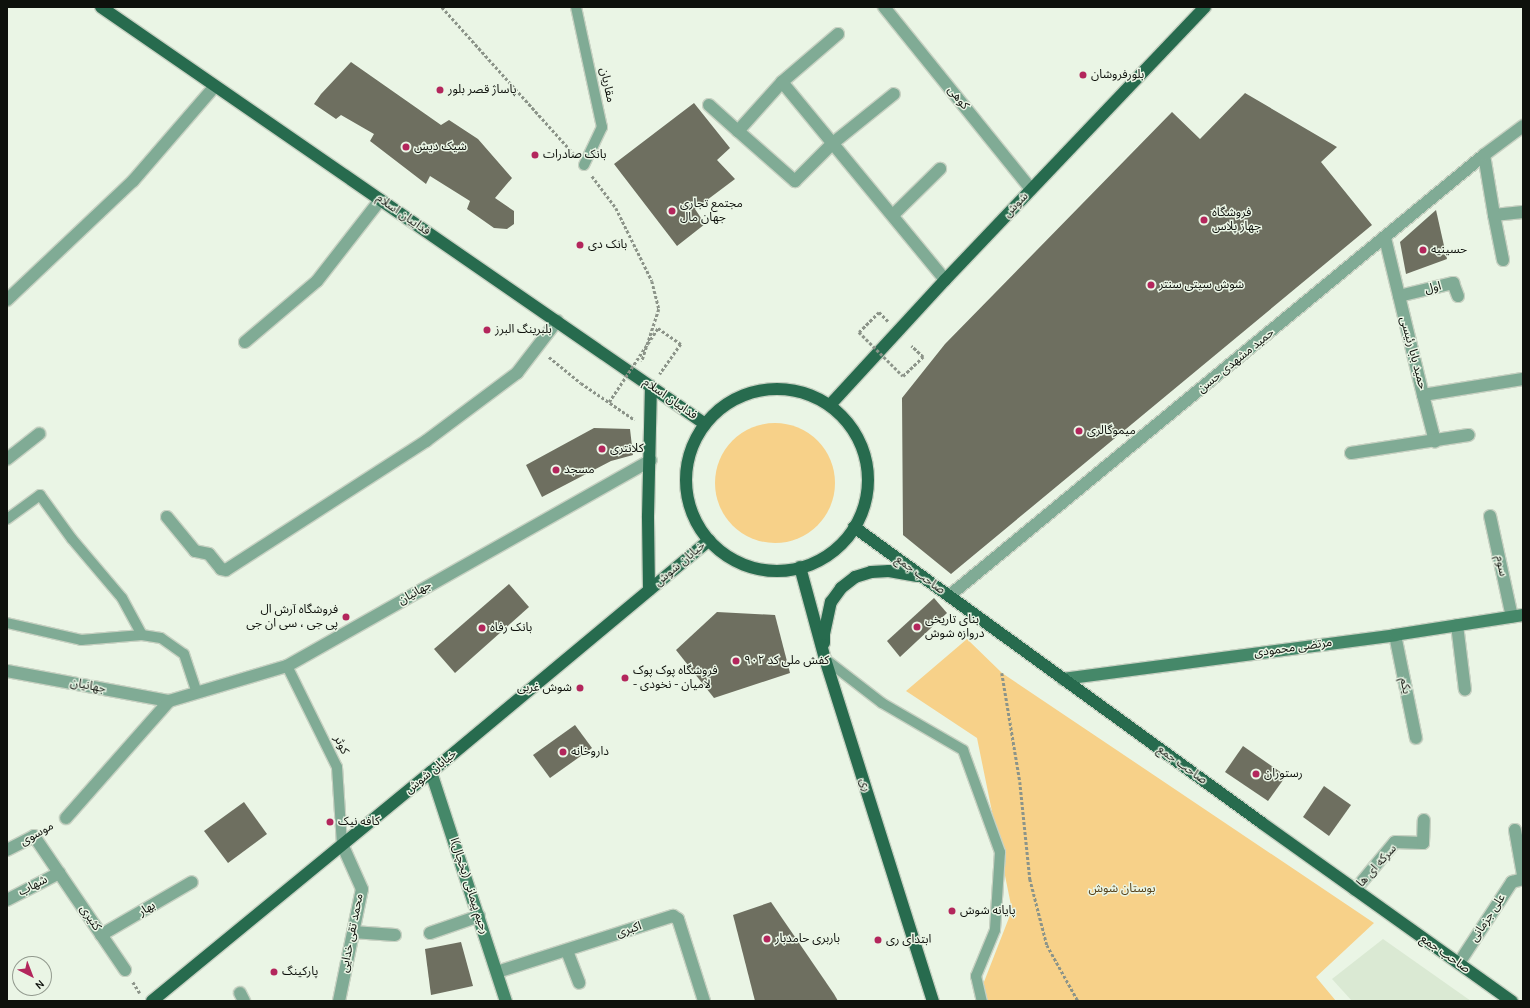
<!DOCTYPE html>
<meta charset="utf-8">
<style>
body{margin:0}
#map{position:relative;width:1530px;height:1008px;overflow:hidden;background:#eaf5e5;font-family:Karla,"Noto Sans Arabic",sans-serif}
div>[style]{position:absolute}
.built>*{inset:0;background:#dae9d3}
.green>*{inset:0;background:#f7d189}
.round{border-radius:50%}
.building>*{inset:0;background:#6e6f60}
.path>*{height:2.5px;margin-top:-1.25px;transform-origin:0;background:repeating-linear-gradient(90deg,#8c9489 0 3px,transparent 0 5px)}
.roads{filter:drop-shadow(1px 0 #c7d1c2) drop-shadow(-1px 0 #c7d1c2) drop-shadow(0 1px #c7d1c2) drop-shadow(0 -1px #c7d1c2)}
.lane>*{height:10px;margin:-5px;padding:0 5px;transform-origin:5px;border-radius:5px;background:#80ab95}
.street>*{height:12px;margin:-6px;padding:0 6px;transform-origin:6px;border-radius:6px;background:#80ab95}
.secondary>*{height:12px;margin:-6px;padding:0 6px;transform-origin:6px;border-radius:6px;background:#458869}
.primary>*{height:12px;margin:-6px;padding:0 6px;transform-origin:6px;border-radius:6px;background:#276b4e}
.primary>.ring{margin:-6px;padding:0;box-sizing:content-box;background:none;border:12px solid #276b4e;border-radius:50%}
.path-bridge>*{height:2.5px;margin-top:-1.25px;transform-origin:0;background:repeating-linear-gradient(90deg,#8c9489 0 3px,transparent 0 5px)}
.dots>*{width:11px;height:11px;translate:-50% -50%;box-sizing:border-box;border:2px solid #eaf5e5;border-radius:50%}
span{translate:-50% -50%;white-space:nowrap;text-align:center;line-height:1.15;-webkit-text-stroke:3px #eaf5e5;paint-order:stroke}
.poi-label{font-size:12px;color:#0e110c}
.left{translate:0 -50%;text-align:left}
.right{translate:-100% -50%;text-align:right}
.street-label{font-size:12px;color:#0e110c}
.park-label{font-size:12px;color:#56421b}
.frame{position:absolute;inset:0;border:8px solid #0e110c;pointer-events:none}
.north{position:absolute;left:12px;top:956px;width:40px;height:40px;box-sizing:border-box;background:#eaf5e5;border:1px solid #929a8e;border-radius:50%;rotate:138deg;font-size:11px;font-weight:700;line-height:16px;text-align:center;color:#0e110c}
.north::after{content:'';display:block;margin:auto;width:14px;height:18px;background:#b3265c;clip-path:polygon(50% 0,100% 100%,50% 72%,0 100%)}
</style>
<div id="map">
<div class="built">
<i style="clip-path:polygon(1383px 939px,1471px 1001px,1352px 1001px,1332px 979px)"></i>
</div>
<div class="green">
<i class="round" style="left:715px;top:423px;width:120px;height:120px"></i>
<i style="clip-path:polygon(967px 639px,1002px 673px,1374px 923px,1316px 977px,1336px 1001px,986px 1001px,982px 987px,1012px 910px,977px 738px,906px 691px)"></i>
</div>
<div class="building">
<i style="clip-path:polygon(351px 62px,441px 125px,449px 120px,478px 139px,512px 178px,495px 198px,514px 211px,514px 224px,507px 229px,494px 228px,467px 209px,470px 201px,430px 176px,426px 184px,370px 141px,374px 134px,341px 115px,336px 119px,314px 104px,321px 94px)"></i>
<i style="clip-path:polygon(1245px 93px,1337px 147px,1321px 162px,1372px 225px,951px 574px,903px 535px,902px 398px,945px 344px,1172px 112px,1200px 139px)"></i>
<i style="clip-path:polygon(694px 103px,730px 148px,717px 160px,735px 179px,695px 209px,705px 224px,677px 246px,614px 164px)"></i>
<i style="clip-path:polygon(1436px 210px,1447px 259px,1406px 274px,1400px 242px)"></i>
<i style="clip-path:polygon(594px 428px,630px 429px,633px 455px,611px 461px,542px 497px,526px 465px)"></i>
<i style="clip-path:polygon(509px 584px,529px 607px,455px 673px,434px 649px)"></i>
<i style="clip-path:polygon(934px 598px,947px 613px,900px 657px,887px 641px)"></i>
<i style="clip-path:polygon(717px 612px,775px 615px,790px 673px,714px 698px,676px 650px)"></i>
<i style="clip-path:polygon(575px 725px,592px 748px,550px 778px,533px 755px)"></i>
<i style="clip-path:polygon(1243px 746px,1286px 776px,1268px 801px,1225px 772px)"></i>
<i style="clip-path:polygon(1324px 786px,1351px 805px,1329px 836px,1303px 817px)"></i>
<i style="clip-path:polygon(244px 802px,267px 834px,228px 863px,204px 831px)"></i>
<i style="clip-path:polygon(771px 902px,834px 994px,838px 1001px,755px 1001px,733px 915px)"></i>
<i style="clip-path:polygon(461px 942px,473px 986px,431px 995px,425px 949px)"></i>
</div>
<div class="path">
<i style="left:442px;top:7px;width:198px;rotate:48.1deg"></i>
<i style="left:592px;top:176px;width:40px;rotate:53deg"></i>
<i style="left:616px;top:208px;width:81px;rotate:63.7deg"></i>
<i style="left:652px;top:281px;width:29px;rotate:76deg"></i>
<i style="left:659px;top:309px;width:55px;rotate:108.1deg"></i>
<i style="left:658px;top:328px;width:28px;rotate:35deg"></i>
<i style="left:681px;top:344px;width:37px;rotate:125deg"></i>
<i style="left:859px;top:332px;width:28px;rotate:-45deg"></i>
<i style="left:879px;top:312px;width:13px;rotate:45deg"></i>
<i style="left:549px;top:357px;width:41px;rotate:39.1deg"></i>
<i style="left:581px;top:383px;width:65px;rotate:34.4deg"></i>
<i style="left:903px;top:376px;width:28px;rotate:-44deg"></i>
<i style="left:923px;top:357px;width:16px;rotate:-137deg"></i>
<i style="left:1002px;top:673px;width:110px;rotate:80.6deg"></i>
<i style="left:1020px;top:782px;width:98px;rotate:84.1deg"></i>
<i style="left:1030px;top:879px;width:68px;rotate:75.6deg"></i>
<i style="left:1047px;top:945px;width:64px;rotate:61deg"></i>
<i style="left:133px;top:982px;width:13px;rotate:58deg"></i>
</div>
<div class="roads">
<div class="lane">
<i style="left:576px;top:7px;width:123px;rotate:77.8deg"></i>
<i style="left:602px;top:127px;width:42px;rotate:115.3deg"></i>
<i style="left:7px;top:519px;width:41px;rotate:-36deg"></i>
<i style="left:40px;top:495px;width:54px;rotate:54deg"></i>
<i style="left:72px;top:539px;width:77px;rotate:49.7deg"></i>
<i style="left:122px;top:598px;width:42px;rotate:61.6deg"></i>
<i style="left:7px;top:623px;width:76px;rotate:12.9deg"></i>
<i style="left:81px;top:640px;width:61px;rotate:-4.7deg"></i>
<i style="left:142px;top:635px;width:19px;rotate:9deg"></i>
<i style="left:161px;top:638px;width:28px;rotate:35deg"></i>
<i style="left:184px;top:654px;width:41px;rotate:71.6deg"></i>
<i style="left:825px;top:659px;width:72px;rotate:37.7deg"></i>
<i style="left:882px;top:703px;width:94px;rotate:30.1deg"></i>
<i style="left:963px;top:750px;width:109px;rotate:70.1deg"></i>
<i style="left:1000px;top:852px;width:78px;rotate:93.7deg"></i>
<i style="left:995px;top:930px;width:50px;rotate:112.4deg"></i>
<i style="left:976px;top:976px;width:26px;rotate:77deg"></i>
<i style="left:287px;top:666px;width:113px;rotate:63.7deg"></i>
<i style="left:337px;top:767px;width:77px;rotate:86.3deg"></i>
</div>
<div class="street">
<i style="left:884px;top:7px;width:234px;rotate:51.1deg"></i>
<i style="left:838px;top:34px;width:74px;rotate:139.4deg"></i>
<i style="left:782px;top:82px;width:66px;rotate:131.9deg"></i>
<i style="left:738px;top:131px;width:76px;rotate:41.3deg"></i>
<i style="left:795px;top:181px;width:54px;rotate:-45deg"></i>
<i style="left:833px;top:143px;width:78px;rotate:-38.8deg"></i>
<i style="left:782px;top:82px;width:256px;rotate:50.5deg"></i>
<i style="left:709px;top:105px;width:39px;rotate:42deg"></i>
<i style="left:1484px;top:155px;width:61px;rotate:80.5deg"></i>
<i style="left:1494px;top:215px;width:29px;rotate:-6deg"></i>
<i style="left:893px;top:215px;width:66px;rotate:-44.4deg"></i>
<i style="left:1494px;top:215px;width:46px;rotate:78.7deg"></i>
<i style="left:1385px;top:238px;width:162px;rotate:76.4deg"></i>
<i style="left:1423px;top:395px;width:101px;rotate:-9.1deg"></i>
<i style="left:1399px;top:296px;width:56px;rotate:-13.5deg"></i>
<i style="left:1453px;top:283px;width:14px;rotate:69deg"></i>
<i style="left:7px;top:300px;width:173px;rotate:-43.4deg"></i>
<i style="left:133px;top:181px;width:125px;rotate:-49.2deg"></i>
<i style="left:245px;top:342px;width:94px;rotate:-40.3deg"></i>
<i style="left:317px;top:281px;width:103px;rotate:-52.1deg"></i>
<i style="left:1423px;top:395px;width:48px;rotate:75.4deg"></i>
<i style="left:1351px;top:453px;width:119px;rotate:-8.7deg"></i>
<i style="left:7px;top:459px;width:41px;rotate:-38deg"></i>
<i style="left:1490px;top:516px;width:103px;rotate:77.7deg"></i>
<i style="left:167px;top:517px;width:44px;rotate:50.5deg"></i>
<i style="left:195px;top:551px;width:14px;rotate:12deg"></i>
<i style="left:209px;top:554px;width:19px;rotate:51deg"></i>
<i style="left:221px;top:569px;width:5px;rotate:11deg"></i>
<i style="left:226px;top:570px;width:238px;rotate:-32.8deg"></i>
<i style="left:426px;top:441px;width:114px;rotate:-36.8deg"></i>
<i style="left:517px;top:373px;width:66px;rotate:-52.4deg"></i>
<i style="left:949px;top:596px;width:693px;rotate:-39.5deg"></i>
<i style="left:1484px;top:155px;width:49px;rotate:-36.6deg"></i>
<i style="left:1457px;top:625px;width:65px;rotate:83deg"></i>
<i style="left:1395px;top:635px;width:105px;rotate:78.5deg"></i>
<i style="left:7px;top:671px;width:165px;rotate:10.5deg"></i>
<i style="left:169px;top:701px;width:123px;rotate:-16.5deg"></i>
<i style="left:287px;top:666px;width:418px;rotate:-29.5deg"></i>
<i style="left:66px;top:818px;width:156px;rotate:-48.6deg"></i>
<i style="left:1515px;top:830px;width:46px;rotate:79.9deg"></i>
<i style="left:7px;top:850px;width:30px;rotate:-27deg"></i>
<i style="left:34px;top:836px;width:162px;rotate:55.8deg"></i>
<i style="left:1355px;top:890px;width:62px;rotate:-50.2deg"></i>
<i style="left:1395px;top:842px;width:28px;rotate:2deg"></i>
<i style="left:1423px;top:843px;width:23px;rotate:-88deg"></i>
<i style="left:7px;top:900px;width:59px;rotate:-27.4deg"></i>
<i style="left:353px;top:932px;width:42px;rotate:4.1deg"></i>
<i style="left:430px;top:933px;width:52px;rotate:-19.1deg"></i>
<i style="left:101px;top:935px;width:105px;rotate:-30.2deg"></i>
<i style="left:567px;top:951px;width:34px;rotate:69deg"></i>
<i style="left:1459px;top:963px;width:97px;rotate:-56.8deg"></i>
<i style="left:1512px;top:882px;width:11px;rotate:-15deg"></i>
<i style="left:497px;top:972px;width:185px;rotate:-17.7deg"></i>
<i style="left:673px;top:916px;width:6px;rotate:31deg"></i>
<i style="left:678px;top:919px;width:86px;rotate:72.4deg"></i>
<i style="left:240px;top:993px;width:9px;rotate:63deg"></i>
<i style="left:339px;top:1001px;width:114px;rotate:-78.4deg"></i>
<i style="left:362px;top:889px;width:49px;rotate:-114deg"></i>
</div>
<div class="secondary">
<i style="left:1063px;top:679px;width:335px;rotate:-7.5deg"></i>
<i style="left:1395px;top:635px;width:130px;rotate:-8.9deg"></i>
<i style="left:431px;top:772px;width:241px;rotate:71.9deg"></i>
</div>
<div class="primary">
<i style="left:101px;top:7px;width:734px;rotate:34.62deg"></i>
<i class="ring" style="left:686px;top:389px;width:170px;height:170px"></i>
<i style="left:830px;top:405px;width:170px;rotate:-47.4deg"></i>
<i style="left:945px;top:280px;width:377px;rotate:-46.4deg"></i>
<i style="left:854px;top:527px;width:504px;rotate:35.96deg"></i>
<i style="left:1262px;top:823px;width:307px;rotate:35.5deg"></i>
<i style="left:800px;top:567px;width:95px;rotate:74.8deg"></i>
<i style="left:825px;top:659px;width:359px;rotate:72.5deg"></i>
<i style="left:649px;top:590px;width:74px;rotate:-90.8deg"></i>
<i style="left:648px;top:516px;width:130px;rotate:-88.7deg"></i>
<i style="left:824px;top:643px;width:9px;rotate:-90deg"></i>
<i style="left:824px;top:634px;width:33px;rotate:-78deg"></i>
<i style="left:831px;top:602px;width:17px;rotate:-54deg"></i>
<i style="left:841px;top:588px;width:18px;rotate:-38deg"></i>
<i style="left:855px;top:577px;width:17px;rotate:-17deg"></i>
<i style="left:871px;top:572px;width:18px;rotate:-3deg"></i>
<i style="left:889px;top:571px;width:29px;rotate:10deg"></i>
<i style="left:152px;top:1001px;width:361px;rotate:-39.4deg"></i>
<i style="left:431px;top:772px;width:362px;rotate:-39.8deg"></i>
</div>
</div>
<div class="path-bridge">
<i style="left:859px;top:332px;width:62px;rotate:45deg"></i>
<i style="left:609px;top:402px;width:89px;rotate:-56.5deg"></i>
</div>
<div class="dots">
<i style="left:1083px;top:75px;background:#b3265c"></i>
<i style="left:440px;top:90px;background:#b3265c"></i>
<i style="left:406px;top:147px;background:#b3265c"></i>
<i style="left:535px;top:155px;background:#b3265c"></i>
<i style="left:672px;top:211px;background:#b3265c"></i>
<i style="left:1204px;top:220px;background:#b3265c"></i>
<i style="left:580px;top:245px;background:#b3265c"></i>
<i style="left:1423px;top:250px;background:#b3265c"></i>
<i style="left:1151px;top:285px;background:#b3265c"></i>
<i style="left:487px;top:330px;background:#b3265c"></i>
<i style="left:1079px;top:431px;background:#b3265c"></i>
<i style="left:602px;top:449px;background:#b3265c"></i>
<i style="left:556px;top:470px;background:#b3265c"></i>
<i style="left:346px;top:617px;background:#b3265c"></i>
<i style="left:917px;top:627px;background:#b3265c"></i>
<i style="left:482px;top:628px;background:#b3265c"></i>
<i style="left:736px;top:661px;background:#b3265c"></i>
<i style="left:625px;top:678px;background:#b3265c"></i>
<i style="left:580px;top:688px;background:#b3265c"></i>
<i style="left:563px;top:752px;background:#b3265c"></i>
<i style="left:1256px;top:774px;background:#b3265c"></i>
<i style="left:330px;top:822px;background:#b3265c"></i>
<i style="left:952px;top:911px;background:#b3265c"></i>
<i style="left:767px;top:939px;background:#b3265c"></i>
<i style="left:878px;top:940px;background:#b3265c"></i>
<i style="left:274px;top:972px;background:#b3265c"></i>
</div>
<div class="poi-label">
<span class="left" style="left:1091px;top:75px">بلورفروشان</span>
<span class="left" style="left:448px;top:90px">پاساژ قصر بلور</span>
<span class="left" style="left:414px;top:147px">شیک دیش</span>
<span class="left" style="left:543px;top:155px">بانک صادرات</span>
<span class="left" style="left:680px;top:211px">مجتمع تجاری<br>جهان مال</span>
<span class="left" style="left:1212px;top:220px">فروشگاه<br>جهاز پلاس</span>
<span class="left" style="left:588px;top:245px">بانک دی</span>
<span class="left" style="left:1431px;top:250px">حسینیه</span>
<span class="left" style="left:1159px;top:285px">شوش سیتی سنتر</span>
<span class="left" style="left:495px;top:330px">بلبرینگ البرز</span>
<span class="left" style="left:1087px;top:431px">میموگالری</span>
<span class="left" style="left:610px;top:449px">کلانتری</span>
<span class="left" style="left:564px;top:470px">مسجد</span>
<span class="right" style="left:338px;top:617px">فروشگاه آرش ال<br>پی جی ، سی ان جی</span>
<span class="left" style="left:925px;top:627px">بنای تاریخی<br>دروازه شوش</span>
<span class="left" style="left:490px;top:628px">بانک رفاه</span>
<span class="left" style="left:744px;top:661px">کفش ملی کد ۹۰۲</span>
<span class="left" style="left:633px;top:678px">فروشگاه پوک پوک<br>- لاميان - نخودی</span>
<span class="right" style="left:572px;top:688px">شوش غربی</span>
<span class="left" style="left:571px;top:752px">داروخانه</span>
<span class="left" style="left:1264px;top:774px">رستوران</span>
<span class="left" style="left:338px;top:822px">کافه نیک</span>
<span class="left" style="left:960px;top:911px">پایانه شوش</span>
<span class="left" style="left:775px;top:939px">باربری حامدبار</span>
<span class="left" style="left:886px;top:940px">ابتدای ری</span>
<span class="left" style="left:282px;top:972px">پارکینگ</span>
</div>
<div class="street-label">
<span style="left:607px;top:85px;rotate:78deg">مقاریان</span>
<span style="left:958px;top:98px;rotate:51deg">کوهی</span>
<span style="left:1016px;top:205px;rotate:-46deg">شوش</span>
<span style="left:403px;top:215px;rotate:35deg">فداییان اسلام</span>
<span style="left:1433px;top:288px;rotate:-14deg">اول</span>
<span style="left:1413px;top:353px;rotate:75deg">حمید بابا رئیسی</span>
<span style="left:1236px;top:361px;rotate:-39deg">حمید مشهدی حسن</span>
<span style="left:670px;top:399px;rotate:35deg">فداییان اسلام</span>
<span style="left:680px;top:564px;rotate:-40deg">خیابان شوش</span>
<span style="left:1501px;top:566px;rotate:78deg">سوم</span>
<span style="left:920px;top:575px;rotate:36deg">صاحب جمع</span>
<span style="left:415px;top:593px;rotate:-29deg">جهانیان</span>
<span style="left:1293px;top:648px;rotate:-8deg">مرتضی محمودی</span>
<span style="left:88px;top:686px;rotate:11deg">جهانیان</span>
<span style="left:1405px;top:686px;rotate:79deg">یکم</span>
<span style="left:341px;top:745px;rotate:64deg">کوثر</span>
<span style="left:1182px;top:765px;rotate:36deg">صاحب جمع</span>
<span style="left:431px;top:772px;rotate:-39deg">خیابان شوش</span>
<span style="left:865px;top:785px;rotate:72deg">ری</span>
<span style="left:37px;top:834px;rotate:-29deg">موسوی</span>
<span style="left:1377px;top:866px;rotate:-48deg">سرکه ای ها</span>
<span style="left:33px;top:886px;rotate:-27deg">شهاب</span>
<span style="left:469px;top:886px;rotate:72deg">رحیم پیمانی (یخچال)ا</span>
<span style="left:147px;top:909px;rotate:-31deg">بهار</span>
<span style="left:90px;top:918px;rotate:56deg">کثیری</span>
<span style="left:1488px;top:918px;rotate:-57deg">علی جزمانی</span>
<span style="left:629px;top:930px;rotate:-18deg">اکبری</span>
<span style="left:352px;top:933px;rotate:-79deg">محمد تقی خدایی</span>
<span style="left:1445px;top:954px;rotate:35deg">صاحب جمع</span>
</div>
<div class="park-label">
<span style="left:1122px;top:889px">بوستان شوش</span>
</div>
<div class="frame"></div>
<div class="north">N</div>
</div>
